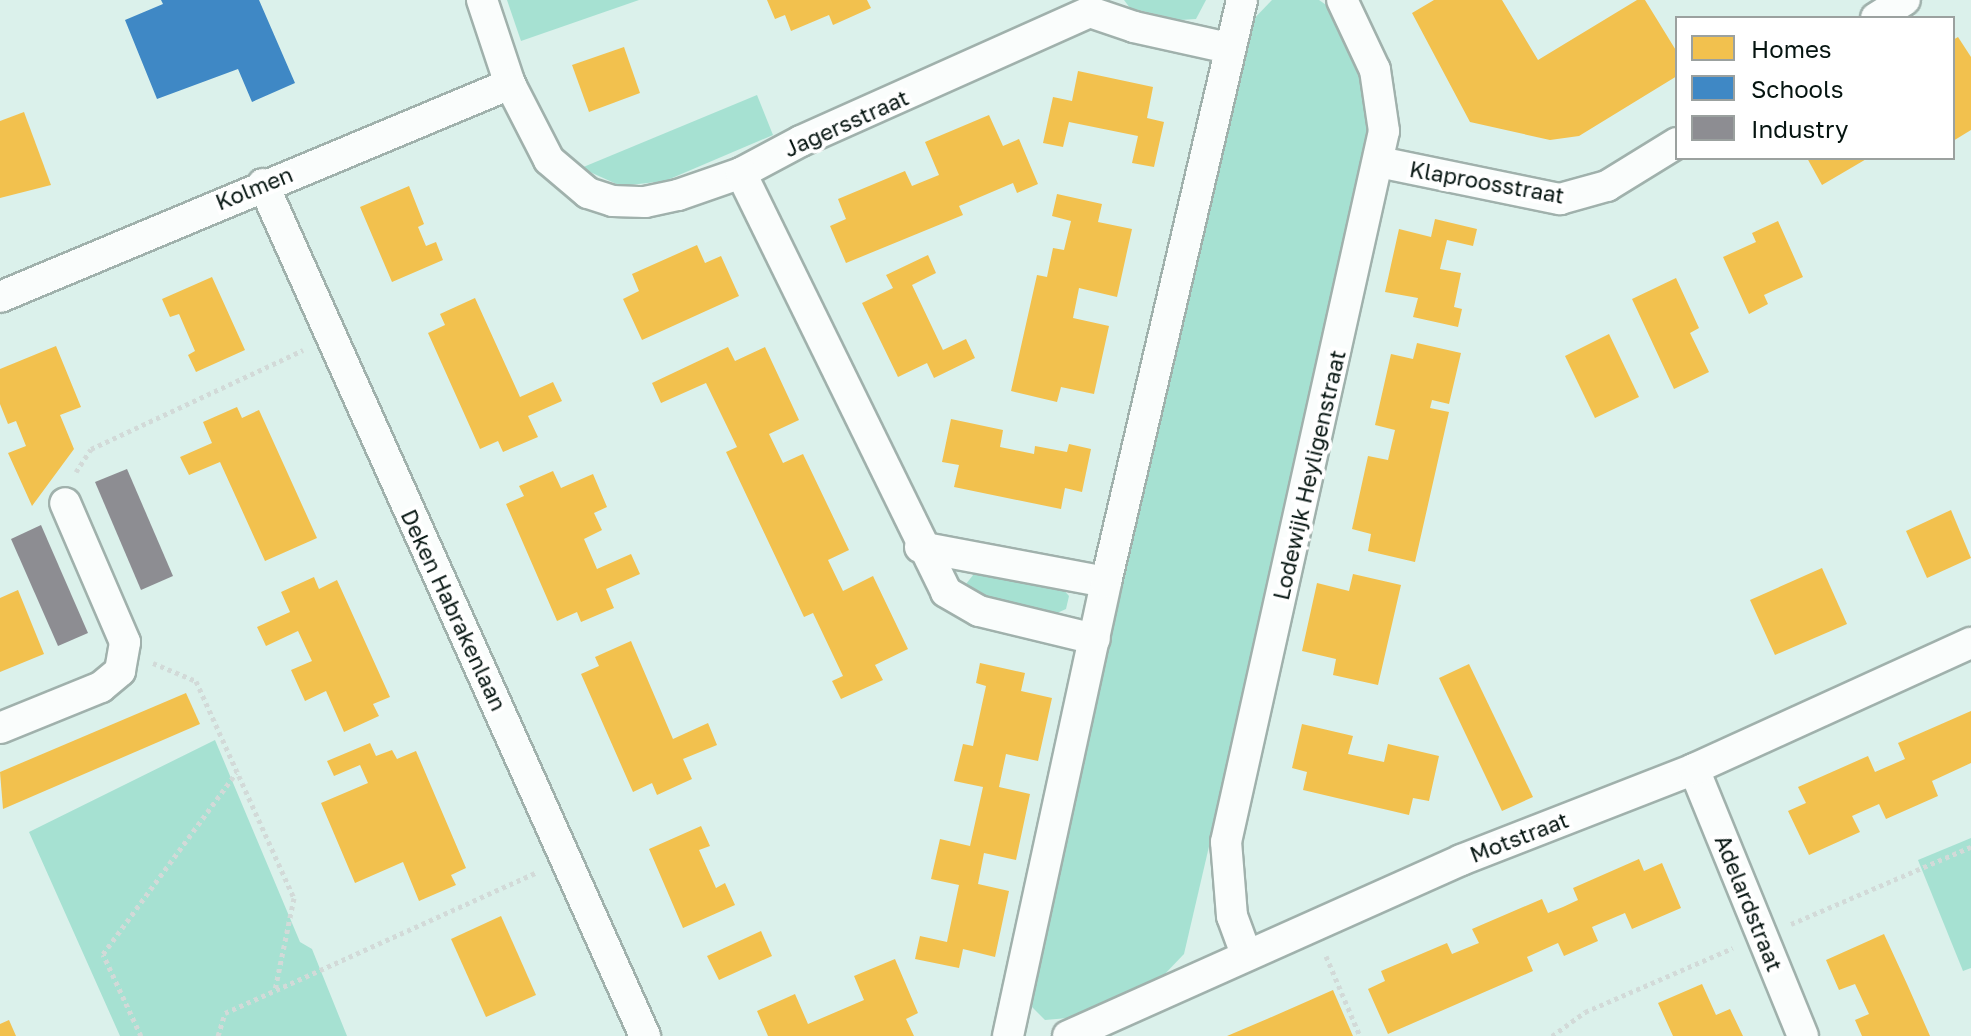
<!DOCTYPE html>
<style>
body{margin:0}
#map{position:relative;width:1971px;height:1036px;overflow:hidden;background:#dbf1eb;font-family:"Golos Text",sans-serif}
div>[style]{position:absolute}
.green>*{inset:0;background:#a6e1d2}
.homes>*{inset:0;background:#f2c14e}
.schools>*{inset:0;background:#3f88c5}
.industry>*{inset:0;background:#8d8d92}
.path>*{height:5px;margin-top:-2.5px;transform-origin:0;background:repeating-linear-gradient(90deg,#d2dad8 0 4px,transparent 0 8px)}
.roads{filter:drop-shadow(2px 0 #a0b1ac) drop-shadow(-2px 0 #a0b1ac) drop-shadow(0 2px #a0b1ac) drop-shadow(0 -2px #a0b1ac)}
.minor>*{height:30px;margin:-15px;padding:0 15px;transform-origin:15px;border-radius:15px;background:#fafdfc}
span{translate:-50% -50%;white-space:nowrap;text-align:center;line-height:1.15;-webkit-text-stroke:8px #fff;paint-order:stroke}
.street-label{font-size:22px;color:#051410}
.legend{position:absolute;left:1675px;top:16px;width:280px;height:144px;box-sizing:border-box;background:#fff;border:2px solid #9ba19f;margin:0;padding:10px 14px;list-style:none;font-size:24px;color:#051410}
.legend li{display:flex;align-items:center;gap:16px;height:40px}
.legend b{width:40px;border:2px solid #9ba19f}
</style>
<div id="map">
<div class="green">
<i style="clip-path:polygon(507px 0,639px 0,521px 41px)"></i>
<i style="clip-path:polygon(1124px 0,1206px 0,1196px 19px,1180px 20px,1130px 8px)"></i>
<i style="clip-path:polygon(1272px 0,1319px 0,1332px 9px,1356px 53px,1371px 121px,1247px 683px,1184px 954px,1161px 978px,1068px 1018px,1045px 1020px,1032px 1007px,1033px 989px,1247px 26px)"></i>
<i style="clip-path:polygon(757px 95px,773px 135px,665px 181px,621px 186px,581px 168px)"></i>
<i style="clip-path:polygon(977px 570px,1063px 589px,1069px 596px,1066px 609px,1055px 614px,984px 598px,966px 584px)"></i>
<i style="clip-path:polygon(215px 740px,300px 942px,312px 949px,347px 1036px,120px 1036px,29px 832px)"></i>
<i style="clip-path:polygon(1971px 838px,1971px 968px,1963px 971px,1918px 860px)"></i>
</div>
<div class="homes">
<i style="clip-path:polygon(767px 0,867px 0,871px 8px,833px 25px,829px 15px,791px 31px,785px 15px,775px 19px)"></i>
<i style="clip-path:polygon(1434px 0,1502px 0,1538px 60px,1637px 0,1645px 0,1677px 52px,1677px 76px,1579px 136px,1550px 140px,1470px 122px,1412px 13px)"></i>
<i style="clip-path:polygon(1958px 37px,1971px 57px,1971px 130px,1953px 141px,1953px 40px)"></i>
<i style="clip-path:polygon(624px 47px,640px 93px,589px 112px,572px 65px)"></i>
<i style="clip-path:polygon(1078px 71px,1153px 87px,1147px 118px,1164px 122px,1154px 167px,1132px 163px,1138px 136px,1069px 122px,1063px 147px,1043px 143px,1053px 97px,1072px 101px)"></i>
<i style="clip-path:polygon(24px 112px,51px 185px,0 198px,0 121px)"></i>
<i style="clip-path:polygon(989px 115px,1003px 146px,1019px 139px,1038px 184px,1017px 193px,1013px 183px,959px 206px,963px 215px,846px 263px,830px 226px,846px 219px,838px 199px,905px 171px,912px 186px,939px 175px,925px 142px)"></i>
<i style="clip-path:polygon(1807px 158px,1868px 158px,1822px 185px)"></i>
<i style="clip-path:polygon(409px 186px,424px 224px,418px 227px,426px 246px,436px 242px,443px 260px,392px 282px,360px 207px)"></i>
<i style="clip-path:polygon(1057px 194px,1102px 204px,1098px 222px,1132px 229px,1117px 297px,1079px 288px,1073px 318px,1109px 326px,1094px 394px,1061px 387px,1057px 402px,1011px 391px,1037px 275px,1047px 277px,1053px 248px,1064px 250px,1071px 221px,1052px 216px)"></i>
<i style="clip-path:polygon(1435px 219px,1477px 229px,1473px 246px,1447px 240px,1440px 269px,1461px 273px,1454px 307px,1462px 309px,1458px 327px,1413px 317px,1418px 298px,1385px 292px,1399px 229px,1431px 237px)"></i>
<i style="clip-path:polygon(1778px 221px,1803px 277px,1764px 295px,1768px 304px,1749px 314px,1723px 257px,1756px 242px,1752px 233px)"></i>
<i style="clip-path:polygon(697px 245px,705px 263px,721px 256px,739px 296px,642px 340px,623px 299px,639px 291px,632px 274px)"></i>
<i style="clip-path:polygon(928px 255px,936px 273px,912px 285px,943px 350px,966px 339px,975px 358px,934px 378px,927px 363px,898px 377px,862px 303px,893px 288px,886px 275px)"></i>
<i style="clip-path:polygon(212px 277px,245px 350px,196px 372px,188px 355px,195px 351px,179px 314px,170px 317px,162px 299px)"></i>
<i style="clip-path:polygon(1676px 278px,1699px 328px,1690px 333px,1709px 372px,1674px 389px,1632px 299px)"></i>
<i style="clip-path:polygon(475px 298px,520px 397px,553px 382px,562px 401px,528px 416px,538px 437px,503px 452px,498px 441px,480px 449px,428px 333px,445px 325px,440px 314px)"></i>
<i style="clip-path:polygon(1609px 334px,1639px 397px,1595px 418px,1565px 356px)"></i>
<i style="clip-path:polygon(1417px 343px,1461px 353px,1449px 404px,1432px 400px,1430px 408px,1449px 412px,1415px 562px,1368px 551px,1371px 534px,1352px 529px,1368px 456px,1388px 460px,1395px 430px,1375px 425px,1391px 354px,1413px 359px)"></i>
<i style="clip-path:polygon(56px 346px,81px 407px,60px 415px,74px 449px,32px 506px,8px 453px,26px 446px,16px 421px,8px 424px,0 404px,0 369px)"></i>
<i style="clip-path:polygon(728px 347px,735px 361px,765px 347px,799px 420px,769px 434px,783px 463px,803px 454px,849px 550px,828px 560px,843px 591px,873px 576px,908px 649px,875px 665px,883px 680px,841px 699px,832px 681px,843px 676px,813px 613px,804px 617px,726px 452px,737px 447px,706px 383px,661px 403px,652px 383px)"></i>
<i style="clip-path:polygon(237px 407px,242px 418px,259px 410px,317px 538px,265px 561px,220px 462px,189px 475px,180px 457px,212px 443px,203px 422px)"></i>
<i style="clip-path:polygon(951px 419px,1003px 430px,1000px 447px,1034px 454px,1035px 446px,1067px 452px,1069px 444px,1091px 449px,1082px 492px,1065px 488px,1061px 509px,954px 487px,959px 465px,942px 462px)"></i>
<i style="clip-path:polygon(553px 471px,561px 488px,593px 474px,607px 507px,594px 513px,602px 530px,584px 539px,597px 569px,631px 554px,640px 574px,606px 589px,614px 608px,581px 622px,577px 612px,557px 621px,506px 504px,524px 496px,519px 486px)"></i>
<i style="clip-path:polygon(1951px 510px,1971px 558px,1927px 578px,1906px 531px)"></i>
<i style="clip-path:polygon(1822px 568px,1847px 624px,1775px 655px,1750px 600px)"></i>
<i style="clip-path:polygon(1353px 574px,1401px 585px,1378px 685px,1333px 675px,1336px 659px,1302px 651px,1317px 583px,1349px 591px)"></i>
<i style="clip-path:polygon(314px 577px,319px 589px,337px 580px,390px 697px,373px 704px,379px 716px,344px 732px,326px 691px,305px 701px,291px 670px,312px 661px,298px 631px,266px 646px,257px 627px,290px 612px,281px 592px)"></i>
<i style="clip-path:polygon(18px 590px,44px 654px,0 672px,0 598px)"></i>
<i style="clip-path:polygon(631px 641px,673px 739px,708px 723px,717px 745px,683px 759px,692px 779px,657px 795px,652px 783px,633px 792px,581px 674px,599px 666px,595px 657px)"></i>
<i style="clip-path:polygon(980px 663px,1025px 673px,1021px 691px,1052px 698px,1038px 761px,1006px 754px,999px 787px,1030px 794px,1016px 860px,984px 853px,978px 884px,1009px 891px,995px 957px,963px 949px,959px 968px,915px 959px,920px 936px,947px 942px,959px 885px,931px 879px,940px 839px,970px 846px,983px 787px,954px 781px,963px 744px,973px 746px,986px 686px,976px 683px)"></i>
<i style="clip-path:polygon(1469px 664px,1533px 797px,1502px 811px,1439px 678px)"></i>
<i style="clip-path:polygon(186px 693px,200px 724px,3px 809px,0 772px)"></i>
<i style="clip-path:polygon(1971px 711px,1971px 763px,1932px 781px,1938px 796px,1886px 819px,1879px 804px,1852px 816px,1860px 832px,1809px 855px,1788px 811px,1806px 803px,1798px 787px,1868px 756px,1875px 772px,1905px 759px,1898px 743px)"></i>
<i style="clip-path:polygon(1302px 724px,1353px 736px,1348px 754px,1384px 762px,1388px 744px,1439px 756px,1429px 801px,1413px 798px,1409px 815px,1303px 790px,1307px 772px,1292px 768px)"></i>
<i style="clip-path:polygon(370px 743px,376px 756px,392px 750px,397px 759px,416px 751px,466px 868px,451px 875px,456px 885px,419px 901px,403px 862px,355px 883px,321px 803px,368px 783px,360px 765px,334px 776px,327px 761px)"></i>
<i style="clip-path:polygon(701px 826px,710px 846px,699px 850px,716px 888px,725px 883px,735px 905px,683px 928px,649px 849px)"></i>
<i style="clip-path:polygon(1639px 859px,1644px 871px,1662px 863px,1681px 908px,1632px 929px,1625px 913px,1592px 927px,1598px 941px,1564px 956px,1558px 943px,1527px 957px,1533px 971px,1388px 1034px,1368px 989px,1385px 981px,1381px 971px,1447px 943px,1452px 954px,1479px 943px,1472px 929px,1542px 899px,1548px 913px,1563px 907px,1578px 900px,1573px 888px)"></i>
<i style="clip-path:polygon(501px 916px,536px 995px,486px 1017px,451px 939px)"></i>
<i style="clip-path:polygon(761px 931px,772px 956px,719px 980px,707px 956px)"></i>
<i style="clip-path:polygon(1884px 934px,1907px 984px,1930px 1036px,1862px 1036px,1855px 1020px,1869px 1014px,1855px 984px,1839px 990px,1826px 960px)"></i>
<i style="clip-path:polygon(895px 959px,918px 1013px,906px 1019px,914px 1036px,768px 1036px,757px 1011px,795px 994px,808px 1024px,864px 1000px,854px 976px)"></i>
<i style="clip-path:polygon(1702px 984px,1716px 1015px,1730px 1009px,1743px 1036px,1673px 1036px,1658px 1003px)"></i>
<i style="clip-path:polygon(1333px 990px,1353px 1036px,1227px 1036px,1267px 1019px)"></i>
<i style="clip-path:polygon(9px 1020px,16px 1036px,0 1036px,0 1024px)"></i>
</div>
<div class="schools">
<i style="clip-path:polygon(161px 0,259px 0,295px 83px,252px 102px,238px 69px,157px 99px,125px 20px,163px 4px)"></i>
</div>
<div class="industry">
<i style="clip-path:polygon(127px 469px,173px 576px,141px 590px,95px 482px)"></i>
<i style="clip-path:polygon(41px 525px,88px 633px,58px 646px,11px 539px)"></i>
</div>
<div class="path">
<i style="left:76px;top:472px;width:27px;rotate:-57deg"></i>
<i style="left:91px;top:449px;width:234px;rotate:-25deg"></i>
<i style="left:153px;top:663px;width:47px;rotate:22.7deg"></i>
<i style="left:196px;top:681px;width:238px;rotate:65.7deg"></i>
<i style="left:294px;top:898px;width:94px;rotate:101.7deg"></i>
<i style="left:1791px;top:924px;width:196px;rotate:-23.2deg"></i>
<i style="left:1326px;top:956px;width:87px;rotate:67deg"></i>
<i style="left:141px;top:1036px;width:90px;rotate:-114.9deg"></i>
<i style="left:103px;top:954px;width:225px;rotate:-53.7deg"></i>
<i style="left:218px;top:1036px;width:24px;rotate:-73deg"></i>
<i style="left:225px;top:1013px;width:343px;rotate:-24.3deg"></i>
<i style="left:1552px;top:1036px;width:41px;rotate:-36deg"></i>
<i style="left:1585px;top:1012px;width:161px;rotate:-23.4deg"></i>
</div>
<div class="roads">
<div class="minor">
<i style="left:482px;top:0;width:89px;rotate:71.6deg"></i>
<i style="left:510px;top:84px;width:85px;rotate:62.8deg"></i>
<i style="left:549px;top:160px;width:51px;rotate:40.2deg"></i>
<i style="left:588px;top:193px;width:26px;rotate:18deg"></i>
<i style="left:613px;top:201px;width:32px;rotate:2deg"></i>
<i style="left:645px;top:202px;width:34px;rotate:-12deg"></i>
<i style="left:678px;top:195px;width:67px;rotate:-19.2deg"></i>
<i style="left:741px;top:173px;width:68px;rotate:-28.1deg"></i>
<i style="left:801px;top:141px;width:316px;rotate:-24.1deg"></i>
<i style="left:1090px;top:12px;width:46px;rotate:18.8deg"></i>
<i style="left:1134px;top:27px;width:96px;rotate:12.6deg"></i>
<i style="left:1876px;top:18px;width:34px;rotate:-32deg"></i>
<i style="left:1379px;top:162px;width:185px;rotate:11.6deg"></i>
<i style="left:1560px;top:199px;width:49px;rotate:-15.5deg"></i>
<i style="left:1607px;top:186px;width:82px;rotate:-31.6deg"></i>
<i style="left:741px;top:173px;width:466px;rotate:63.9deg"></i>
<i style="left:946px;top:592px;width:38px;rotate:30deg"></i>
<i style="left:979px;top:611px;width:119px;rotate:13.6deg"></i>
<i style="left:263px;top:184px;width:934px;rotate:65.85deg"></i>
<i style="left:0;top:297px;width:553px;rotate:-22.67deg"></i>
<i style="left:920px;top:547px;width:189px;rotate:10.7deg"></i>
<i style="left:0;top:728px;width:109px;rotate:-22.1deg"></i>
<i style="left:101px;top:687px;width:25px;rotate:-40deg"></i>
<i style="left:120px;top:671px;width:29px;rotate:-80deg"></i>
<i style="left:125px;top:642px;width:151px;rotate:-113.3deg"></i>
<i style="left:1694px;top:769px;width:288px;rotate:67.8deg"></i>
<i style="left:1246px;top:954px;width:40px;rotate:-110.2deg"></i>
<i style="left:1232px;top:916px;width:74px;rotate:-94.6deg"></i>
<i style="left:1226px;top:842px;width:728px;rotate:-77.47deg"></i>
<i style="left:1384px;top:131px;width:62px;rotate:-98.4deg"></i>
<i style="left:1375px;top:70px;width:77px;rotate:-115.2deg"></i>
<i style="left:1008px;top:1036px;width:464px;rotate:-77.8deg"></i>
<i style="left:1106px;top:582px;width:598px;rotate:-76.85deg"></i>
<i style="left:1068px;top:1036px;width:431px;rotate:-24.1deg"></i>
<i style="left:1461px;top:860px;width:250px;rotate:-21.3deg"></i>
<i style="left:1694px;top:769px;width:304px;rotate:-24.5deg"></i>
</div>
</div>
<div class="street-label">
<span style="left:846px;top:123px;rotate:-24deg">Jagersstraat</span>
<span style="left:1487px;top:182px;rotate:10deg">Klaproosstraat</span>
<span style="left:254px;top:188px;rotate:-22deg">Kolmen</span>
<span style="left:1309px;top:475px;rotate:-77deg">Lodewijk Heyligenstraat</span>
<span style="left:454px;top:610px;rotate:65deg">Deken Habrakenlaan</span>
<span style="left:1519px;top:837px;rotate:-21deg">Motstraat</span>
<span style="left:1749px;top:903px;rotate:68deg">Adelardstraat</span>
</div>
<ul class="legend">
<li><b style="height:22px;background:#f2c14e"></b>Homes</li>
<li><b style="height:22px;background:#3f88c5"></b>Schools</li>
<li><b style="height:22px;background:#8d8d92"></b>Industry</li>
</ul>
</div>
